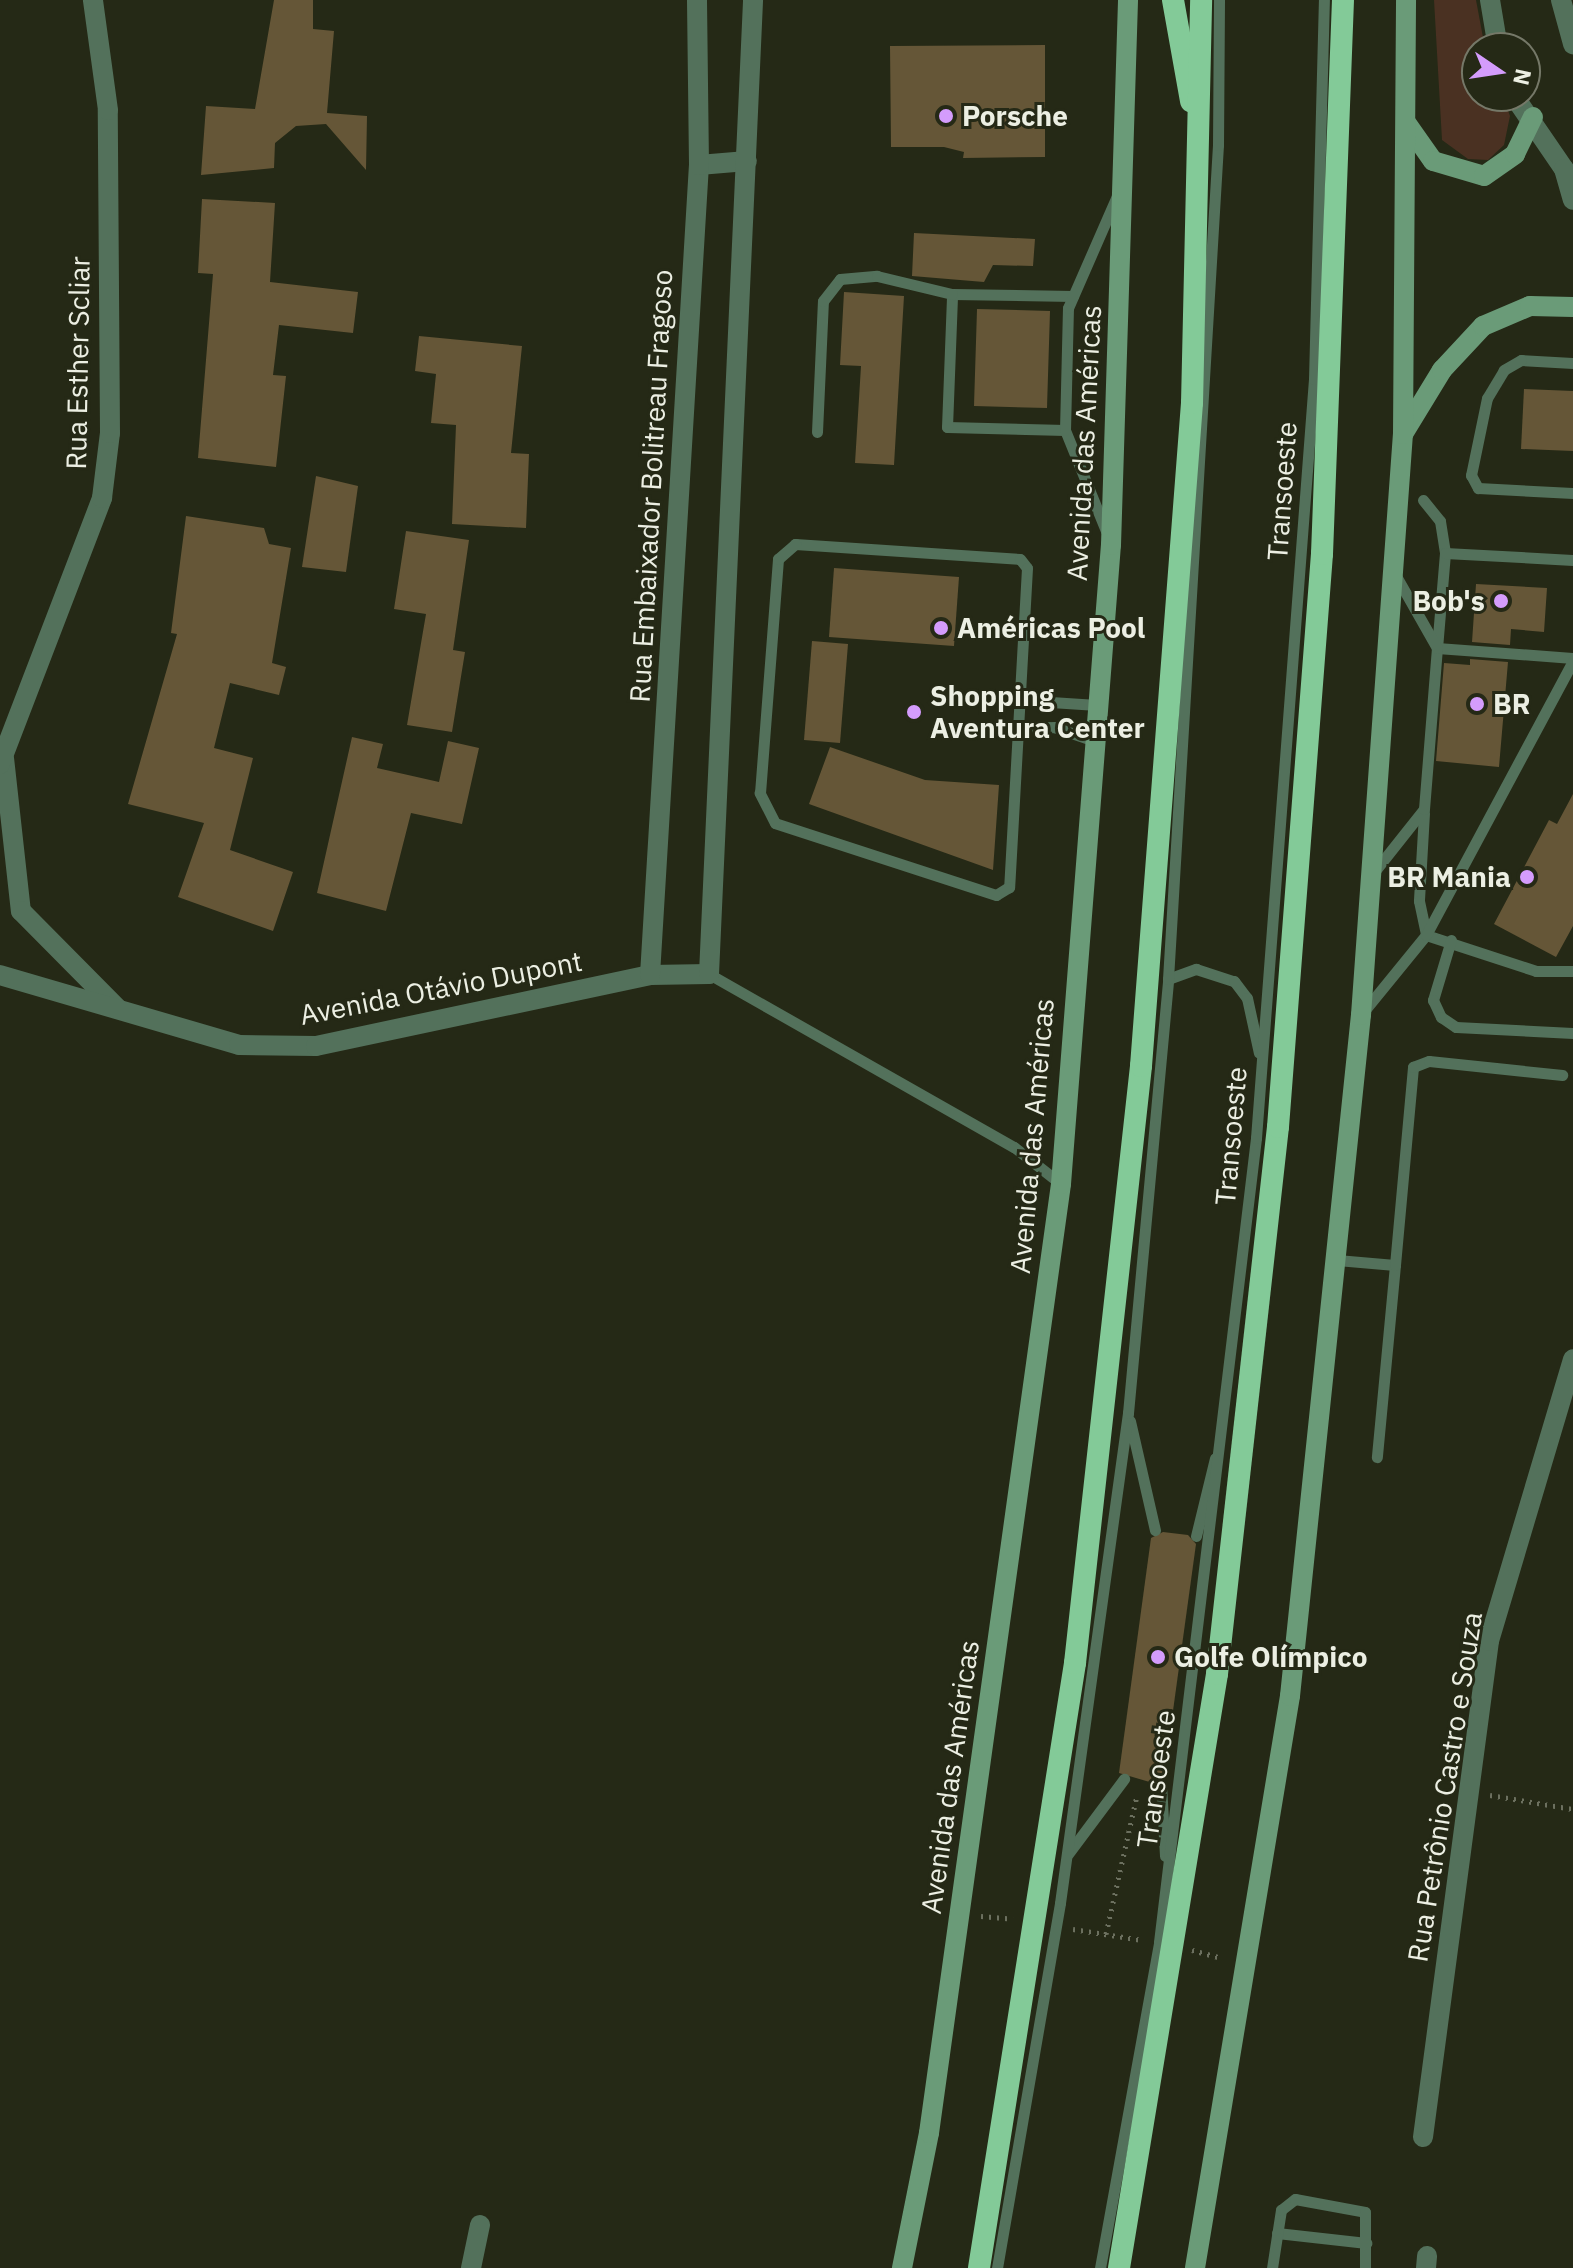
<!DOCTYPE html>
<meta charset="utf-8">
<style>
body{margin:0}
#map{position:relative;width:1573px;height:2268px;overflow:hidden;background:#252916;font-family:"IBM Plex Sans",sans-serif}
div>[style]{position:absolute}
.green>*{inset:0;background:#4a3122}
.building>*{inset:0;background:#655637}
.path>*{height:5px;margin-top:-2.5px;transform-origin:0;background:repeating-linear-gradient(90deg,#6c705f 0 2px,transparent 0 8px)}
.service>*{height:11px;margin:-5.5px;padding:0 5.5px;transform-origin:5.5px;border-radius:5.5px;background:#53715b}
.minor>*{height:20px;margin:-10px;padding:0 10px;transform-origin:10px;border-radius:10px;background:#53715b}
.secondary>*{height:20px;margin:-10px;padding:0 10px;transform-origin:10px;border-radius:10px;background:#6a9b78}
.trunk>*{height:22px;margin:-11px;padding:0 11px;transform-origin:11px;border-radius:11px;background:#83ca98}
.dots>*{width:22px;height:22px;translate:-50% -50%;box-sizing:border-box;border:4px solid #252916;border-radius:50%}
span{translate:-50% -50%;white-space:nowrap;text-align:center;line-height:1.15;-webkit-text-stroke:6px #252916;paint-order:stroke}
.poi-label{font-size:28px;color:#ecefe3;font-weight:700}
.left{translate:0 -50%;text-align:left}
.right{translate:-100% -50%;text-align:right}
.street-label{font-size:28px;color:#ecefe3}
.north{position:absolute;left:1461px;top:32px;width:80px;height:80px;box-sizing:border-box;background:#252916;border:2px solid #757868;border-radius:50%;rotate:103deg;font-size:22px;font-weight:700;line-height:32px;text-align:center;color:#ecefe3}
.north::after{content:'';display:block;margin:auto;width:28px;height:36px;background:#d49cfc;clip-path:polygon(50% 0,100% 100%,50% 72%,0 100%)}
</style>
<div id="map">
<div class="green">
<i style="clip-path:polygon(1434px 0,1476px 0,1485px 48px,1477px 48px,1477px 96px,1503px 96px,1510px 116px,1504px 145px,1488px 160px,1468px 159px,1442px 140px)"></i>
</div>
<div class="building">
<i style="clip-path:polygon(274px 0,313px 0,313px 29px,334px 31px,327px 113px,367px 116px,366px 170px,326px 124px,296px 126px,275px 143px,274px 168px,201px 175px,206px 106px,255px 109px)"></i>
<i style="clip-path:polygon(1045px 45px,1045px 157px,963px 158px,964px 152px,944px 147px,891px 147px,890px 46px)"></i>
<i style="clip-path:polygon(202px 199px,275px 203px,270px 282px,358px 292px,353px 333px,279px 325px,273px 375px,286px 376px,276px 467px,198px 458px,213px 274px,198px 273px)"></i>
<i style="clip-path:polygon(914px 233px,1035px 239px,1033px 266px,993px 265px,984px 282px,912px 276px)"></i>
<i style="clip-path:polygon(844px 292px,904px 296px,894px 465px,855px 463px,861px 366px,840px 365px)"></i>
<i style="clip-path:polygon(977px 309px,1050px 311px,1047px 408px,974px 406px)"></i>
<i style="clip-path:polygon(419px 336px,522px 346px,511px 453px,529px 454px,526px 528px,452px 524px,456px 425px,431px 423px,436px 374px,415px 371px)"></i>
<i style="clip-path:polygon(1524px 389px,1573px 391px,1573px 451px,1521px 449px)"></i>
<i style="clip-path:polygon(316px 476px,358px 486px,346px 572px,302px 567px)"></i>
<i style="clip-path:polygon(186px 516px,264px 528px,269px 544px,291px 548px,272px 663px,286px 667px,279px 695px,230px 683px,214px 748px,253px 758px,230px 850px,293px 872px,273px 931px,178px 897px,204px 823px,128px 804px,177px 634px,171px 633px)"></i>
<i style="clip-path:polygon(406px 531px,469px 540px,453px 650px,465px 652px,452px 732px,407px 725px,426px 614px,394px 609px)"></i>
<i style="clip-path:polygon(834px 568px,959px 577px,954px 646px,829px 637px)"></i>
<i style="clip-path:polygon(1476px 584px,1547px 588px,1544px 632px,1511px 629px,1510px 645px,1472px 642px)"></i>
<i style="clip-path:polygon(812px 641px,848px 644px,840px 743px,804px 740px)"></i>
<i style="clip-path:polygon(1470px 659px,1508px 662px,1499px 767px,1436px 761px,1444px 663px,1470px 665px)"></i>
<i style="clip-path:polygon(352px 737px,383px 744px,377px 768px,439px 782px,448px 741px,479px 748px,462px 824px,411px 813px,386px 911px,317px 893px)"></i>
<i style="clip-path:polygon(830px 747px,925px 780px,999px 785px,993px 870px,809px 804px)"></i>
<i style="clip-path:polygon(1573px 794px,1573px 926px,1556px 957px,1494px 924px,1549px 820px,1557px 824px)"></i>
<i style="clip-path:polygon(1163px 1532px,1188px 1535px,1196px 1544px,1164px 1776px,1153px 1783px,1119px 1773px,1151px 1538px)"></i>
</div>
<div class="path">
<i style="left:1490px;top:1795px;width:84px;rotate:9.6deg"></i>
<i style="left:981px;top:1916px;width:32px;rotate:5deg"></i>
<i style="left:1073px;top:1929px;width:70px;rotate:9.1deg"></i>
<i style="left:1106px;top:1934px;width:142px;rotate:-77.4deg"></i>
<i style="left:1192px;top:1950px;width:31px;rotate:15deg"></i>
</div>
<div class="service">
<i style="left:1573px;top:363px;width:52px;rotate:-176.7deg"></i>
<i style="left:1521px;top:360px;width:20px;rotate:150deg"></i>
<i style="left:1504px;top:370px;width:33px;rotate:121deg"></i>
<i style="left:1487px;top:398px;width:79px;rotate:101.7deg"></i>
<i style="left:1471px;top:475px;width:15px;rotate:62deg"></i>
<i style="left:1478px;top:488px;width:95px;rotate:3deg"></i>
<i style="left:1065px;top:430px;width:118px;rotate:-178.5deg"></i>
<i style="left:947px;top:427px;width:133px;rotate:-87.8deg"></i>
<i style="left:952px;top:294px;width:121px;rotate:0.9deg"></i>
<i style="left:817px;top:432px;width:131px;rotate:-87.4deg"></i>
<i style="left:823px;top:301px;width:28px;rotate:-52deg"></i>
<i style="left:840px;top:279px;width:37px;rotate:-5deg"></i>
<i style="left:877px;top:276px;width:77px;rotate:13.5deg"></i>
<i style="left:1423px;top:500px;width:27px;rotate:51deg"></i>
<i style="left:1440px;top:521px;width:32px;rotate:81deg"></i>
<i style="left:1445px;top:553px;width:95px;rotate:94.8deg"></i>
<i style="left:1437px;top:648px;width:136px;rotate:4.2deg"></i>
<i style="left:1106px;top:531px;width:109px;rotate:-112.1deg"></i>
<i style="left:1065px;top:430px;width:122px;rotate:-88.6deg"></i>
<i style="left:1068px;top:308px;width:122px;rotate:-66.4deg"></i>
<i style="left:795px;top:544px;width:225px;rotate:3.8deg"></i>
<i style="left:1020px;top:559px;width:11px;rotate:52deg"></i>
<i style="left:1027px;top:568px;width:320px;rotate:93.2deg"></i>
<i style="left:1009px;top:887px;width:15px;rotate:148deg"></i>
<i style="left:996px;top:895px;width:232px;rotate:-162deg"></i>
<i style="left:775px;top:823px;width:34px;rotate:-117deg"></i>
<i style="left:760px;top:793px;width:235px;rotate:-85.6deg"></i>
<i style="left:778px;top:559px;width:23px;rotate:-41deg"></i>
<i style="left:1445px;top:553px;width:128px;rotate:3.1deg"></i>
<i style="left:1020px;top:700px;width:77px;rotate:3.7deg"></i>
<i style="left:1018px;top:726px;width:36px;rotate:2deg"></i>
<i style="left:1054px;top:727px;width:40px;rotate:18.9deg"></i>
<i style="left:1424px;top:813px;width:88px;rotate:93.3deg"></i>
<i style="left:1419px;top:901px;width:35px;rotate:78deg"></i>
<i style="left:1426px;top:935px;width:116px;rotate:18.1deg"></i>
<i style="left:1536px;top:971px;width:37px"></i>
<i style="left:1374px;top:872px;width:80px;rotate:-51.6deg"></i>
<i style="left:1424px;top:809px;width:162px;rotate:-85.4deg"></i>
<i style="left:1437px;top:648px;width:85px;rotate:-119.6deg"></i>
<i style="left:1451px;top:940px;width:63px;rotate:106.7deg"></i>
<i style="left:1433px;top:1000px;width:19px;rotate:65deg"></i>
<i style="left:1441px;top:1017px;width:18px;rotate:34deg"></i>
<i style="left:1456px;top:1027px;width:117px;rotate:2.9deg"></i>
<i style="left:709px;top:974px;width:351px;rotate:29.6deg"></i>
<i style="left:1014px;top:1147px;width:60px;rotate:38.2deg"></i>
<i style="left:1168px;top:979px;width:30px;rotate:-20deg"></i>
<i style="left:1196px;top:969px;width:40px;rotate:18deg"></i>
<i style="left:1234px;top:981px;width:21px;rotate:53deg"></i>
<i style="left:1247px;top:998px;width:56px;rotate:77.7deg"></i>
<i style="left:1364px;top:1011px;width:98px;rotate:-50.8deg"></i>
<i style="left:1426px;top:935px;width:311px;rotate:-61.8deg"></i>
<i style="left:1337px;top:1260px;width:58px;rotate:4.9deg"></i>
<i style="left:1395px;top:1265px;width:193px;rotate:95.4deg"></i>
<i style="left:1395px;top:1265px;width:199px;rotate:-84.8deg"></i>
<i style="left:1413px;top:1067px;width:17px;rotate:-21deg"></i>
<i style="left:1429px;top:1061px;width:134px;rotate:6deg"></i>
<i style="left:1130px;top:1421px;width:112px;rotate:77.1deg"></i>
<i style="left:1196px;top:1536px;width:80px;rotate:-76.3deg"></i>
<i style="left:1161px;top:1784px;width:72px;rotate:86.8deg"></i>
<i style="left:1068px;top:1854px;width:94px;rotate:-53.3deg"></i>
<i style="left:1277px;top:2233px;width:90px;rotate:6.4deg"></i>
<i style="left:997px;top:2268px;width:370px;rotate:-80.2deg"></i>
<i style="left:1060px;top:1903px;width:495px;rotate:-82.1deg"></i>
<i style="left:1128px;top:1413px;width:436px;rotate:-84.7deg"></i>
<i style="left:1168px;top:979px;width:835px;rotate:-86.57deg"></i>
<i style="left:1218px;top:145px;width:145px;rotate:-89.6deg"></i>
<i style="left:1100px;top:2268px;width:331px;rotate:-79.7deg"></i>
<i style="left:1159px;top:1942px;width:810px;rotate:-83.12deg"></i>
<i style="left:1256px;top:1138px;width:761px;rotate:-85.63deg"></i>
<i style="left:1314px;top:379px;width:379px;rotate:-88.5deg"></i>
<i style="left:1272px;top:2268px;width:59px;rotate:-81.2deg"></i>
<i style="left:1281px;top:2210px;width:18px;rotate:-38deg"></i>
<i style="left:1295px;top:2199px;width:71px;rotate:10.5deg"></i>
<i style="left:1365px;top:2212px;width:56px;rotate:90deg"></i>
</div>
<div class="minor">
<i style="left:1490px;top:0;width:49px;rotate:80.5deg"></i>
<i style="left:1561px;top:0;width:46px;rotate:74.7deg"></i>
<i style="left:1514px;top:96px;width:88px;rotate:55.6deg"></i>
<i style="left:1564px;top:169px;width:32px;rotate:74deg"></i>
<i style="left:699px;top:165px;width:48px;rotate:-4.8deg"></i>
<i style="left:4px;top:758px;width:154px;rotate:83.7deg"></i>
<i style="left:21px;top:911px;width:138px;rotate:45.3deg"></i>
<i style="left:0;top:764px;width:285px;rotate:-69deg"></i>
<i style="left:102px;top:498px;width:65px;rotate:-83deg"></i>
<i style="left:110px;top:433px;width:323px;rotate:-90.4deg"></i>
<i style="left:108px;top:110px;width:111px;rotate:-97.8deg"></i>
<i style="left:0;top:975px;width:249px;rotate:16.3deg"></i>
<i style="left:239px;top:1045px;width:77px;rotate:0.7deg"></i>
<i style="left:316px;top:1046px;width:341px;rotate:-12deg"></i>
<i style="left:650px;top:975px;width:59px;rotate:-1deg"></i>
<i style="left:709px;top:974px;width:975px;rotate:-87.41deg"></i>
<i style="left:650px;top:975px;width:811px;rotate:-86.54deg"></i>
<i style="left:699px;top:165px;width:165px;rotate:-90.7deg"></i>
<i style="left:1423px;top:2137px;width:500px;rotate:-82.42deg"></i>
<i style="left:1489px;top:1641px;width:294px;rotate:-73.4deg"></i>
<i style="left:471px;top:2268px;width:44px;rotate:-78.2deg"></i>
<i style="left:1426px;top:2268px;width:12px;rotate:-85deg"></i>
</div>
<div class="secondary">
<i style="left:1407px;top:124px;width:45px;rotate:54.9deg"></i>
<i style="left:1433px;top:161px;width:53px;rotate:16.4deg"></i>
<i style="left:1484px;top:176px;width:38px;rotate:-35deg"></i>
<i style="left:1515px;top:154px;width:41px;rotate:-64.1deg"></i>
<i style="left:1403px;top:434px;width:75px;rotate:-58.6deg"></i>
<i style="left:1442px;top:370px;width:60px;rotate:-47deg"></i>
<i style="left:1483px;top:326px;width:51px;rotate:-23.1deg"></i>
<i style="left:1530px;top:306px;width:43px;rotate:1.3deg"></i>
<i style="left:902px;top:2268px;width:138px;rotate:-78.7deg"></i>
<i style="left:929px;top:2133px;width:958px;rotate:-82.08deg"></i>
<i style="left:1061px;top:1184px;width:641px;rotate:-85.53deg"></i>
<i style="left:1111px;top:545px;width:545px;rotate:-88.21deg"></i>
<i style="left:1195px;top:2268px;width:580px;rotate:-80.57deg"></i>
<i style="left:1290px;top:1696px;width:685px;rotate:-84.05deg"></i>
<i style="left:1361px;top:1015px;width:583px;rotate:-85.87deg"></i>
<i style="left:1403px;top:434px;width:434px;rotate:-89.6deg"></i>
</div>
<div class="trunk">
<i style="left:1173px;top:0;width:103px;rotate:79.9deg"></i>
<i style="left:979px;top:2268px;width:613px;rotate:-80.98deg"></i>
<i style="left:1075px;top:1663px;width:601px;rotate:-83.69deg"></i>
<i style="left:1141px;top:1066px;width:665px;rotate:-85.6deg"></i>
<i style="left:1192px;top:403px;width:403px;rotate:-88.7deg"></i>
<i style="left:1119px;top:2268px;width:602px;rotate:-80.63deg"></i>
<i style="left:1217px;top:1674px;width:550px;rotate:-83.64deg"></i>
<i style="left:1278px;top:1127px;width:575px;rotate:-85.61deg"></i>
<i style="left:1322px;top:554px;width:554px;rotate:-87.83deg"></i>
</div>
<div class="dots">
<i style="left:946px;top:116px;background:#d49cfc"></i>
<i style="left:1501px;top:601px;background:#d49cfc"></i>
<i style="left:941px;top:628px;background:#d49cfc"></i>
<i style="left:1477px;top:704px;background:#d49cfc"></i>
<i style="left:914px;top:712px;background:#d49cfc"></i>
<i style="left:1527px;top:877px;background:#d49cfc"></i>
<i style="left:1158px;top:1657px;background:#d49cfc"></i>
</div>
<div class="poi-label">
<span class="left" style="left:962px;top:116px">Porsche</span>
<span class="right" style="left:1485px;top:601px">Bob's</span>
<span class="left" style="left:957px;top:628px">Américas Pool</span>
<span class="left" style="left:930px;top:712px">Shopping<br>Aventura Center</span>
<span class="left" style="left:1493px;top:704px">BR</span>
<span class="right" style="left:1511px;top:877px">BR Mania</span>
<span class="left" style="left:1174px;top:1657px">Golfe Olímpico</span>
</div>
<div class="street-label">
<span style="left:78px;top:363px;rotate:-89deg">Rua Esther Scliar</span>
<span style="left:1084px;top:443px;rotate:-87deg">Avenida das Américas</span>
<span style="left:651px;top:486px;rotate:-87deg">Rua Embaixador Bolitreau Fragoso</span>
<span style="left:1282px;top:491px;rotate:-86deg">Transoeste</span>
<span style="left:441px;top:988px;rotate:-11deg">Avenida Otávio Dupont</span>
<span style="left:1032px;top:1136px;rotate:-85deg">Avenida das Américas</span>
<span style="left:1231px;top:1136px;rotate:-85deg">Transoeste</span>
<span style="left:950px;top:1777px;rotate:-82deg">Avenida das Américas</span>
<span style="left:1156px;top:1779px;rotate:-82deg">Transoeste</span>
<span style="left:1445px;top:1787px;rotate:-81deg">Rua Petrônio Castro e Souza</span>
</div>
<div class="north">N</div>
</div>
